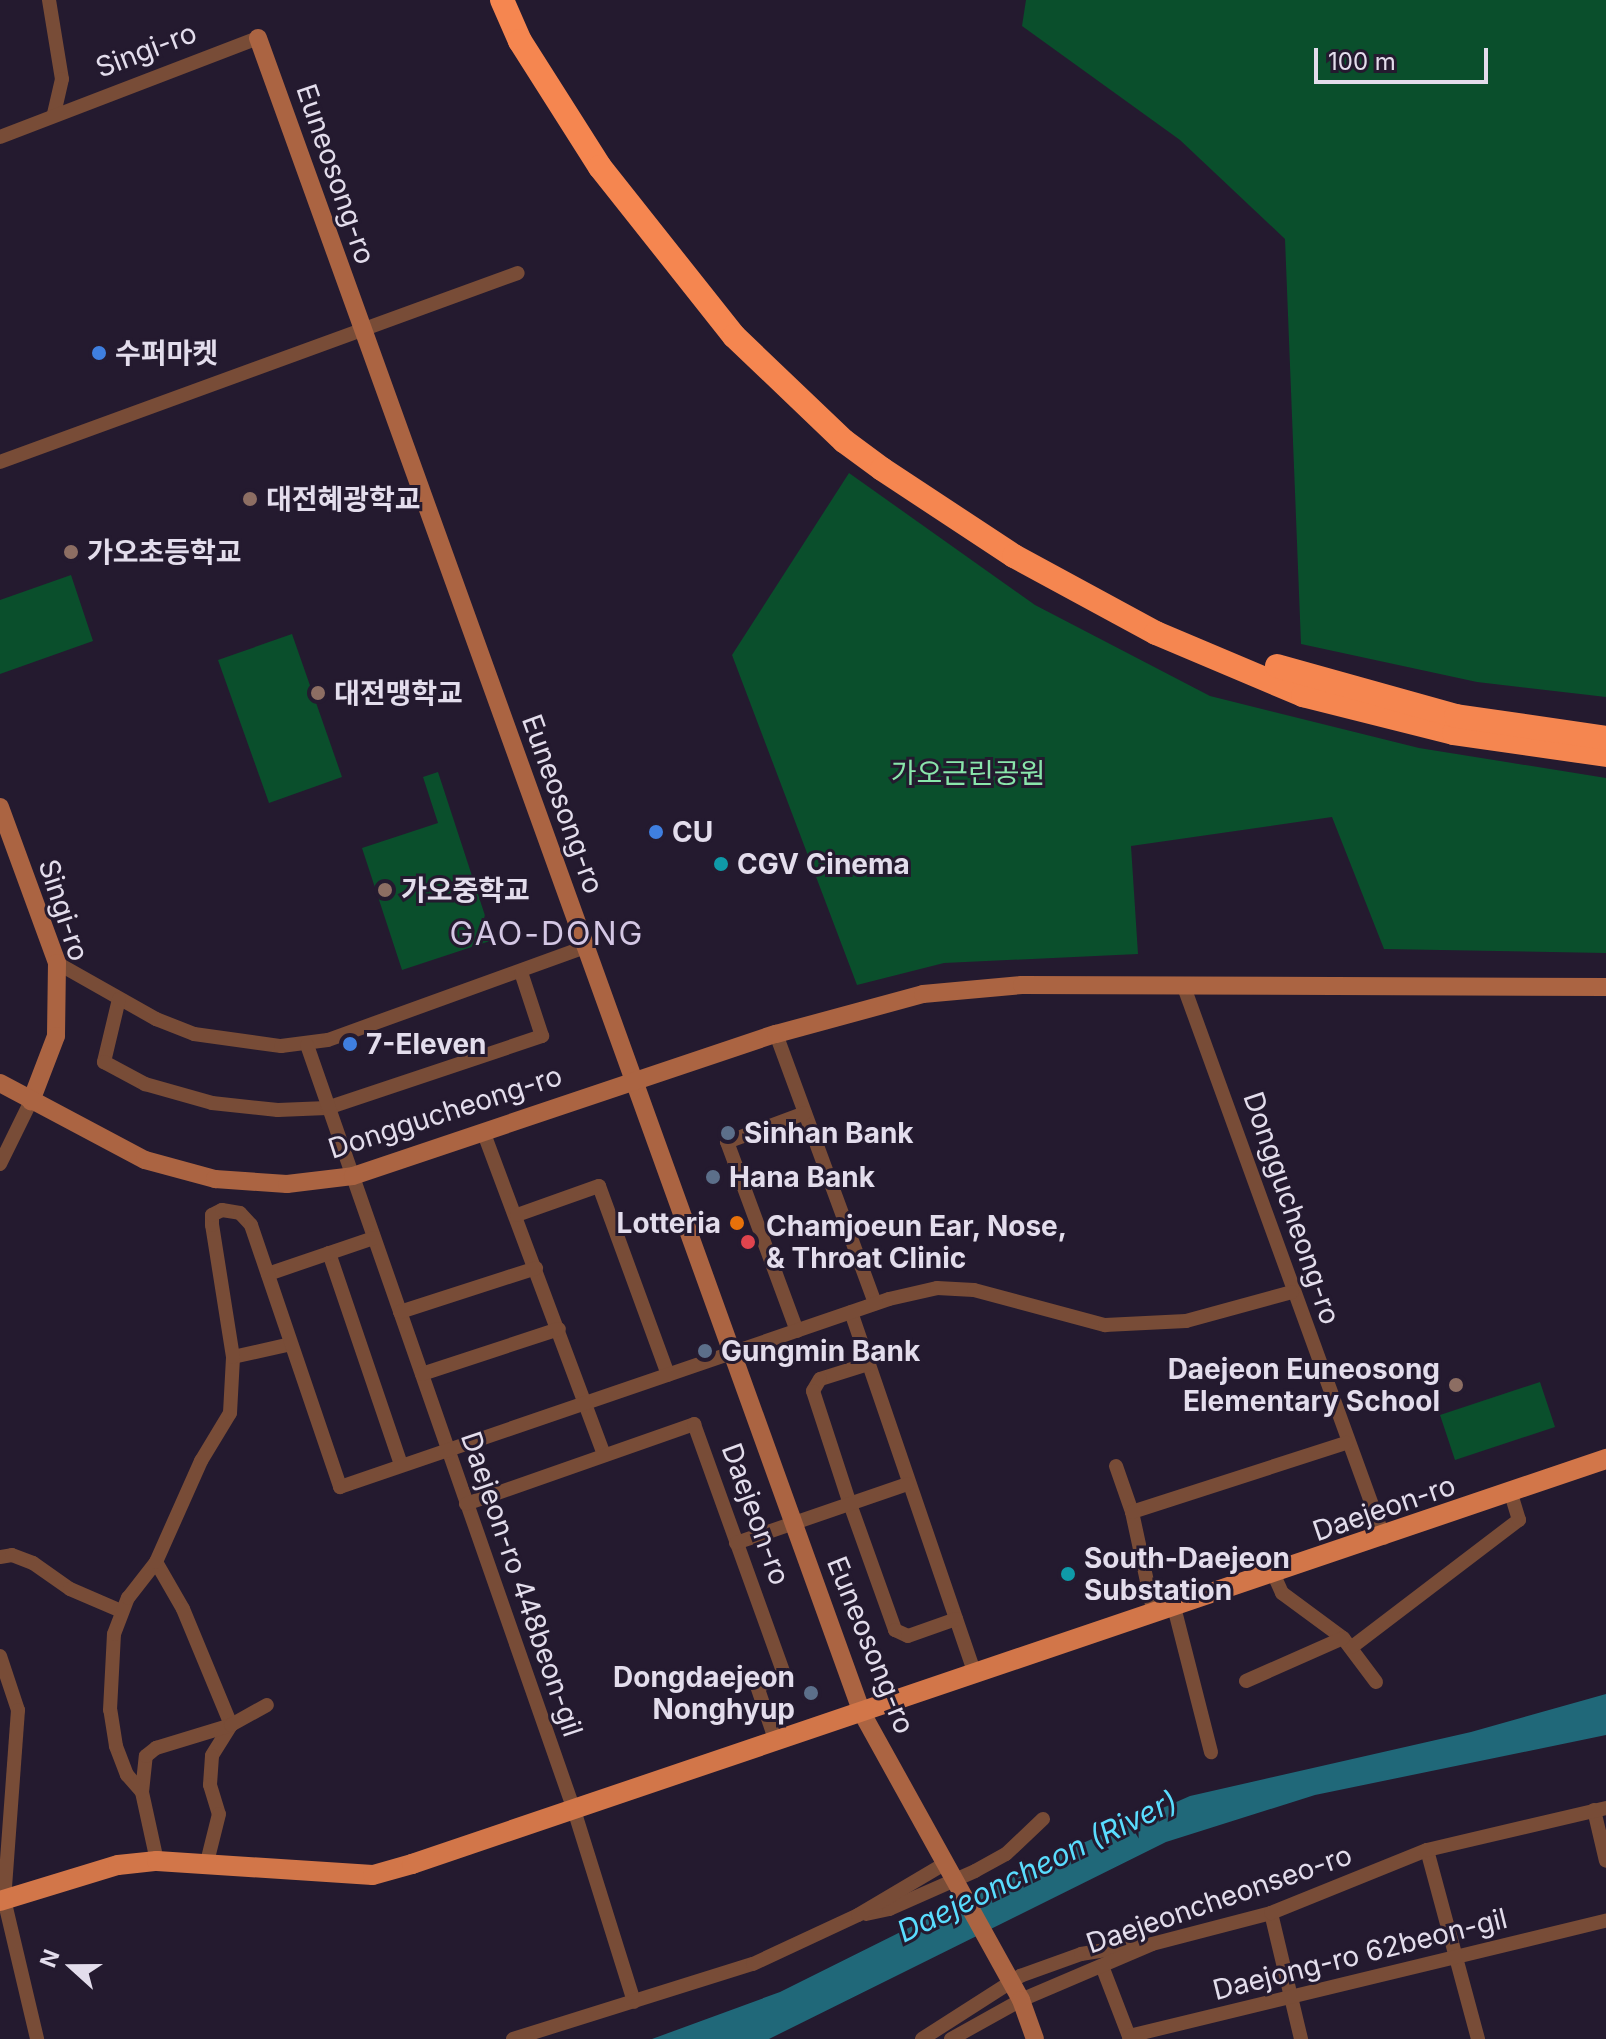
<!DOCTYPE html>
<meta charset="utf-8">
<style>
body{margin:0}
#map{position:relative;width:1606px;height:2039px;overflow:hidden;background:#241a2f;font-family:Inter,"Noto Sans KR",sans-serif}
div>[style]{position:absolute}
.green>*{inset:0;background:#0a4f2c}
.water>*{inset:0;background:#206879}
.street>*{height:14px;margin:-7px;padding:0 7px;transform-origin:7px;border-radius:7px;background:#784c37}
.secondary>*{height:18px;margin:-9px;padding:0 9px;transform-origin:9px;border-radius:9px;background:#ab6442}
.primary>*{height:20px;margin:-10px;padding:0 10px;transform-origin:10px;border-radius:10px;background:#d27649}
.highway>*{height:24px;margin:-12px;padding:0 12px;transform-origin:12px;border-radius:12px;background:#f58650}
.dots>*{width:22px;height:22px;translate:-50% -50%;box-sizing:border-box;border:4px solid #241a2f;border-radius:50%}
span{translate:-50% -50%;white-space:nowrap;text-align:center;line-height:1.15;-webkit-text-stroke:6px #241a2f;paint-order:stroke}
.street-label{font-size:28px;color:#e3ddec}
.poi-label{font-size:28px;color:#e3ddec;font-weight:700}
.left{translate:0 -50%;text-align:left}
.right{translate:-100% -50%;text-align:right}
.park-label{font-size:28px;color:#89e6ab}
.water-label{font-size:30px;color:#59ddfe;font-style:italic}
.quarter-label{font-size:32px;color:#d4c7e4;letter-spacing:2px}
.north{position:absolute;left:32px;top:1927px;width:80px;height:80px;-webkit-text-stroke:6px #241a2f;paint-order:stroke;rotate:291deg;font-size:22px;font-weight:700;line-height:32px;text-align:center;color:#e3ddec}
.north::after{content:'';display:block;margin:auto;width:28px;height:36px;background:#e3ddec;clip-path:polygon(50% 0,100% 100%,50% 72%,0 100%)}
.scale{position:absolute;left:1314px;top:48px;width:174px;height:36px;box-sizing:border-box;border:4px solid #e3ddec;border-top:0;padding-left:10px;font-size:24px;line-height:28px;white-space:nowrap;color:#e3ddec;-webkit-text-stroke:6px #241a2f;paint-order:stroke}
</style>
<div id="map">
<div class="green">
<i style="clip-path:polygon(1026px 0,1606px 0,1606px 697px,1477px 682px,1301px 644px,1285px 239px,1180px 140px,1022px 26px)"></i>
<i style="clip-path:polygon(849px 473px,1035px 605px,1210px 696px,1419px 748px,1606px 778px,1606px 953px,1384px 949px,1332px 817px,1131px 846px,1138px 954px,944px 963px,857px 985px,732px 655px)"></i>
<i style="clip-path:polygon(71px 575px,93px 641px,0 674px,0 600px)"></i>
<i style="clip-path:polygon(292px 634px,342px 777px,269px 803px,218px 660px)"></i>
<i style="clip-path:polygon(438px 772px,493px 940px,402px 970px,362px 848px,438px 823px,423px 777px)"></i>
<i style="clip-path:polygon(1540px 1382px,1555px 1427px,1455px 1460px,1440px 1415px)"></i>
</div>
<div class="water">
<i style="clip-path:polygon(1606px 1694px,1606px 1735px,1315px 1795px,1166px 1842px,769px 2039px,652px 2039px,780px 1992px,1051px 1857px,1190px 1796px,1471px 1732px)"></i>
</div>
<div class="street">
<i style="left:49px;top:0;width:80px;rotate:80.7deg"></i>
<i style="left:62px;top:79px;width:37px;rotate:103deg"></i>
<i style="left:0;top:137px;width:276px;rotate:-21deg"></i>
<i style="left:0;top:462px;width:551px;rotate:-20.05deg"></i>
<i style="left:57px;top:963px;width:114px;rotate:29.5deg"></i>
<i style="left:156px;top:1019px;width:41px;rotate:21.5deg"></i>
<i style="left:194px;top:1034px;width:88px;rotate:7.9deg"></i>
<i style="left:281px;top:1046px;width:47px;rotate:-7.3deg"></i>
<i style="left:328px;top:1040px;width:273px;rotate:-19.9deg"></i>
<i style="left:1184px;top:987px;width:586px;rotate:70.05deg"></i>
<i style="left:119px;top:999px;width:65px;rotate:103.4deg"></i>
<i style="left:104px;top:1062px;width:47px;rotate:28.2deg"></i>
<i style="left:145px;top:1084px;width:70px;rotate:15.8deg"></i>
<i style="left:212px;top:1103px;width:66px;rotate:6.1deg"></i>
<i style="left:278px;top:1110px;width:49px;rotate:-2.3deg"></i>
<i style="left:327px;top:1108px;width:227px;rotate:-18.5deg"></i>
<i style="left:542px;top:1036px;width:67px;rotate:-108.2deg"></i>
<i style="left:776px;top:1034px;width:287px;rotate:69.8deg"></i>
<i style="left:307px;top:1045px;width:810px;rotate:70.76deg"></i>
<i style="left:574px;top:1810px;width:201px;rotate:72.6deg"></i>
<i style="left:483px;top:1131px;width:346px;rotate:69.5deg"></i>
<i style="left:0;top:1164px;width:70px;rotate:-63.8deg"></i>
<i style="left:517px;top:1215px;width:87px;rotate:-19.5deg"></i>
<i style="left:599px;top:1186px;width:201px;rotate:69.9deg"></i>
<i style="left:329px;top:1253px;width:224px;rotate:71.2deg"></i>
<i style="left:268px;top:1274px;width:112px;rotate:-18.8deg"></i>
<i style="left:400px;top:1312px;width:143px;rotate:-17.9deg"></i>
<i style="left:851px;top:1312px;width:384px;rotate:71.1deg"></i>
<i style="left:797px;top:1331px;width:202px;rotate:-110.3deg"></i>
<i style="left:727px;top:1142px;width:83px;rotate:-20.4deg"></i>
<i style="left:233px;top:1357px;width:59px;rotate:-12.6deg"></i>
<i style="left:868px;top:1364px;width:50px;rotate:162.6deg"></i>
<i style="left:820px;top:1379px;width:14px;rotate:120deg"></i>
<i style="left:813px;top:1391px;width:119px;rotate:71.9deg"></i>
<i style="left:850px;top:1504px;width:134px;rotate:70.3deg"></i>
<i style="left:895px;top:1630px;width:14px;rotate:25deg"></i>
<i style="left:908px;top:1636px;width:51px;rotate:-19.5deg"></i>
<i style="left:422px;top:1374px;width:144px;rotate:-18.2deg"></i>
<i style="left:1116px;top:1466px;width:49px;rotate:70.8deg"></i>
<i style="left:1132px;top:1512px;width:104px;rotate:77.8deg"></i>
<i style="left:466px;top:1504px;width:242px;rotate:-19.3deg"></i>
<i style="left:694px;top:1424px;width:269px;rotate:70.2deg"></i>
<i style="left:785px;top:1677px;width:29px;rotate:162deg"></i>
<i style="left:757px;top:1686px;width:59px;rotate:71.3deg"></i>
<i style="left:1132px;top:1512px;width:225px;rotate:-17.9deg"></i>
<i style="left:736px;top:1543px;width:181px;rotate:-19deg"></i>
<i style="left:0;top:1557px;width:12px;rotate:-9deg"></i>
<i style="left:12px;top:1555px;width:22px;rotate:21deg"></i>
<i style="left:33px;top:1563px;width:45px;rotate:35.1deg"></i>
<i style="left:70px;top:1589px;width:56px;rotate:23.3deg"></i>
<i style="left:156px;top:1562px;width:54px;rotate:60.1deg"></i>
<i style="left:183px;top:1609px;width:126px;rotate:67.5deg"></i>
<i style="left:231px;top:1725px;width:36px;rotate:122deg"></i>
<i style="left:212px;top:1756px;width:29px;rotate:94deg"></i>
<i style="left:210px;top:1785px;width:30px;rotate:73deg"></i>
<i style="left:219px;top:1814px;width:49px;rotate:104deg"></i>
<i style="left:1274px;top:1575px;width:20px;rotate:66deg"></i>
<i style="left:1282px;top:1593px;width:76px;rotate:36.4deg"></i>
<i style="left:1343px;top:1638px;width:55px;rotate:53.1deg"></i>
<i style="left:1174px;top:1607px;width:150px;rotate:75.7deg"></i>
<i style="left:1352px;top:1647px;width:210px;rotate:-37.3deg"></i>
<i style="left:1519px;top:1520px;width:28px;rotate:-107deg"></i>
<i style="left:0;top:1656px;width:57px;rotate:71.6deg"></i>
<i style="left:18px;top:1710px;width:190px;rotate:94.2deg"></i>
<i style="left:4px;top:1899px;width:144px;rotate:76.7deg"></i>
<i style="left:1246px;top:1681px;width:106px;rotate:-23.9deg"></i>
<i style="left:142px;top:1792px;width:36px;rotate:-84deg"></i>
<i style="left:146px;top:1756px;width:13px;rotate:-39deg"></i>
<i style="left:156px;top:1748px;width:78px;rotate:-17deg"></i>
<i style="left:231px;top:1725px;width:41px;rotate:-29.1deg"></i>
<i style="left:1594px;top:1810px;width:52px;rotate:76.8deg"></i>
<i style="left:1427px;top:1850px;width:196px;rotate:74.9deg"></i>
<i style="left:157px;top:1861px;width:71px;rotate:-102.3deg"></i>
<i style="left:142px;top:1792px;width:23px;rotate:-131deg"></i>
<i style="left:127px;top:1775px;width:31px;rotate:-111deg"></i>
<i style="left:116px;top:1746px;width:36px;rotate:-99deg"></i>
<i style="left:110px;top:1710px;width:76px;rotate:-87deg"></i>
<i style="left:114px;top:1634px;width:39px;rotate:-69deg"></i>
<i style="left:128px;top:1598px;width:46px;rotate:-52.1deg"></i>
<i style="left:156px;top:1562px;width:111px;rotate:-66deg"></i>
<i style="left:201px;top:1461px;width:56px;rotate:-58.9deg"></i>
<i style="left:230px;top:1413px;width:56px;rotate:-86.9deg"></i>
<i style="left:233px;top:1357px;width:134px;rotate:-99deg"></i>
<i style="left:212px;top:1225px;width:10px;rotate:-90deg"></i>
<i style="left:212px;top:1215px;width:11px;rotate:-27deg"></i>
<i style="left:222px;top:1210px;width:18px;rotate:9deg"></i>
<i style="left:240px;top:1213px;width:16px;rotate:47deg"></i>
<i style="left:251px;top:1225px;width:277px;rotate:71.2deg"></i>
<i style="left:340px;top:1487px;width:580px;rotate:-18.9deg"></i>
<i style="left:889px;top:1299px;width:49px;rotate:-12.9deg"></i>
<i style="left:937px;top:1288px;width:37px;rotate:3deg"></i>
<i style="left:974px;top:1290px;width:136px;rotate:15deg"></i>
<i style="left:1105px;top:1325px;width:81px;rotate:-2.8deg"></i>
<i style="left:1186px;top:1321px;width:110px;rotate:-15.3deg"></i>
<i style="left:1271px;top:1913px;width:130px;rotate:76.6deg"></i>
<i style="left:866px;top:1914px;width:24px;rotate:-12deg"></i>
<i style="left:889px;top:1909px;width:94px;rotate:-23.8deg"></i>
<i style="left:975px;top:1871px;width:35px;rotate:-29deg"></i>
<i style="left:1006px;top:1854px;width:51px;rotate:-43.4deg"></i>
<i style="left:1102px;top:1966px;width:78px;rotate:69deg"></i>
<i style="left:1129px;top:2036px;width:491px;rotate:-13.6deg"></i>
<i style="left:513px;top:2039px;width:251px;rotate:-17.4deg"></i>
<i style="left:753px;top:1964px;width:116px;rotate:-25deg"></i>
<i style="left:858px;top:1915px;width:102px;rotate:-30.6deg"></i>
<i style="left:922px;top:2039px;width:117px;rotate:-32.7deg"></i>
<i style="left:1020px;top:1976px;width:65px;rotate:-19.8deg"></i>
<i style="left:1081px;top:1954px;width:62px;rotate:-9.3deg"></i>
<i style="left:951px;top:2039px;width:80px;rotate:-29.1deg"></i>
<i style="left:1021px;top:2000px;width:142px;rotate:-23.1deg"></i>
<i style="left:1152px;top:1944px;width:123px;rotate:-14.6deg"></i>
<i style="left:1271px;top:1913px;width:168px;rotate:-22deg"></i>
<i style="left:1427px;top:1850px;width:184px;rotate:-13.2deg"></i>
</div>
<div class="secondary">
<i style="left:258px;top:38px;width:1781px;rotate:70.17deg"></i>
<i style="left:862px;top:1713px;width:328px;rotate:61deg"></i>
<i style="left:1021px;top:2000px;width:41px;rotate:70.3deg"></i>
<i style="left:0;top:807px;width:166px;rotate:69.9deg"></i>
<i style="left:57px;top:963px;width:73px;rotate:90.8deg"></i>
<i style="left:56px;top:1036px;width:70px;rotate:111deg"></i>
<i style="left:0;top:1083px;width:164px;rotate:28deg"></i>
<i style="left:145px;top:1160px;width:73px;rotate:15.2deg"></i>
<i style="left:215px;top:1179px;width:72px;rotate:4deg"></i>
<i style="left:287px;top:1184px;width:66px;rotate:-6.9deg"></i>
<i style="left:353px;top:1176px;width:446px;rotate:-18.6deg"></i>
<i style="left:776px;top:1034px;width:152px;rotate:-15.2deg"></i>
<i style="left:923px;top:994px;width:99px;rotate:-5.2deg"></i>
<i style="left:1022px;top:985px;width:584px;rotate:0.2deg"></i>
</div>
<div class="primary">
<i style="left:0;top:1901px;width:123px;rotate:-17deg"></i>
<i style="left:118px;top:1865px;width:39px;rotate:-6deg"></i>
<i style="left:157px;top:1861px;width:216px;rotate:3.7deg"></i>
<i style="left:373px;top:1875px;width:41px;rotate:-15.8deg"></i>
<i style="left:412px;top:1864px;width:1261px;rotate:-18.74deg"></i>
</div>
<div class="highway">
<i style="left:502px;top:0;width:45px;rotate:66.3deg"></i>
<i style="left:520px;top:41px;width:149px;rotate:57.6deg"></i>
<i style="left:600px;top:167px;width:216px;rotate:51.6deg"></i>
<i style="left:734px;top:336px;width:152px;rotate:43.7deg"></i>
<i style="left:844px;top:441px;width:47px;rotate:36.4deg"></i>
<i style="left:882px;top:469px;width:158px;rotate:33.4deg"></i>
<i style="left:1014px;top:556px;width:162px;rotate:28.5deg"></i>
<i style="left:1156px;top:633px;width:160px;rotate:22.9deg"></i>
<i style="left:1303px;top:695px;width:156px;rotate:14.1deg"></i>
<i style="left:1454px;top:733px;width:154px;rotate:8.2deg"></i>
<i style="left:1277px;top:666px;width:186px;rotate:15.6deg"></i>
<i style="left:1456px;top:716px;width:152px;rotate:8.3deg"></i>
</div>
<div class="dots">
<i style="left:99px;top:353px;background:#3f7fe0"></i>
<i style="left:250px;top:499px;background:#8d6e63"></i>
<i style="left:71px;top:552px;background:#8d6e63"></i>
<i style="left:318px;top:693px;background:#8d6e63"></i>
<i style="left:656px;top:832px;background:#3f7fe0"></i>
<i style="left:721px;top:864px;background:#0f9aa8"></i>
<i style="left:385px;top:890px;background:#8d6e63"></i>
<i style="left:350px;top:1044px;background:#3f7fe0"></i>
<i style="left:728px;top:1133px;background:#5c6f8a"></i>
<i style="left:713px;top:1177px;background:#5c6f8a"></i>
<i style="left:737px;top:1223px;background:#e8710a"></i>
<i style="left:748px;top:1242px;background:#e0444e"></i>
<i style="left:705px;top:1351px;background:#5c6f8a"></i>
<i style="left:1456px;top:1385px;background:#8d6e63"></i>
<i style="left:1068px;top:1574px;background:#0f9aa8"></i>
<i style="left:811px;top:1693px;background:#5c6f8a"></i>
</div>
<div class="street-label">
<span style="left:146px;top:50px;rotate:-21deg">Singi-ro</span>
<span style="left:336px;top:174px;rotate:71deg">Euneosong-ro</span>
<span style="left:563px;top:804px;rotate:70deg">Euneosong-ro</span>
<span style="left:64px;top:910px;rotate:72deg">Singi-ro</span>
<span style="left:445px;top:1112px;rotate:-18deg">Donggucheong-ro</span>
<span style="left:1292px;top:1208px;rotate:71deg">Donggucheong-ro</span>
<span style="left:1384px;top:1508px;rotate:-19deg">Daejeon-ro</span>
<span style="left:756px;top:1514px;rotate:70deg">Daejeon-ro</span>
<span style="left:522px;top:1584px;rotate:71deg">Daejeon-ro 448beon-gil</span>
<span style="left:871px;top:1645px;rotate:68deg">Euneosong-ro</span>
<span style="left:1219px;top:1899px;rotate:-19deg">Daejeoncheonseo-ro</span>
<span style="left:1360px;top:1954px;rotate:-14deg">Daejong-ro 62beon-gil</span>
</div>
<div class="poi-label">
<span class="left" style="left:115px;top:353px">수퍼마켓</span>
<span class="left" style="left:266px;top:499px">대전혜광학교</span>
<span class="left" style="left:87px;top:552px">가오초등학교</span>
<span class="left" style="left:334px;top:693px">대전맹학교</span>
<span class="left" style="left:672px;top:832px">CU</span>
<span class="left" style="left:737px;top:864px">CGV Cinema</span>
<span class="left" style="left:401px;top:890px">가오중학교</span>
<span class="left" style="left:366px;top:1044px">7-Eleven</span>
<span class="left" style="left:744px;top:1133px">Sinhan Bank</span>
<span class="left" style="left:729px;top:1177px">Hana Bank</span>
<span class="right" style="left:721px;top:1223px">Lotteria</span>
<span class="left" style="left:766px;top:1242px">Chamjoeun Ear, Nose,<br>&amp; Throat Clinic</span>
<span class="left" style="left:721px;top:1351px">Gungmin Bank</span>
<span class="right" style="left:1440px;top:1385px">Daejeon Euneosong<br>Elementary School</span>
<span class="left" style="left:1084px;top:1574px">South-Daejeon<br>Substation</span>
<span class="right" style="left:795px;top:1693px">Dongdaejeon<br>Nonghyup</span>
</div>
<div class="park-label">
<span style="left:968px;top:773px">가오근린공원</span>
</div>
<div class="water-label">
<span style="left:1037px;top:1866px;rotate:-26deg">Daejeoncheon (River)</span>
</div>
<div class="quarter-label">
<span style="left:547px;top:934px">GAO-DONG</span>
</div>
<div class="north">N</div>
<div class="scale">100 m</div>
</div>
